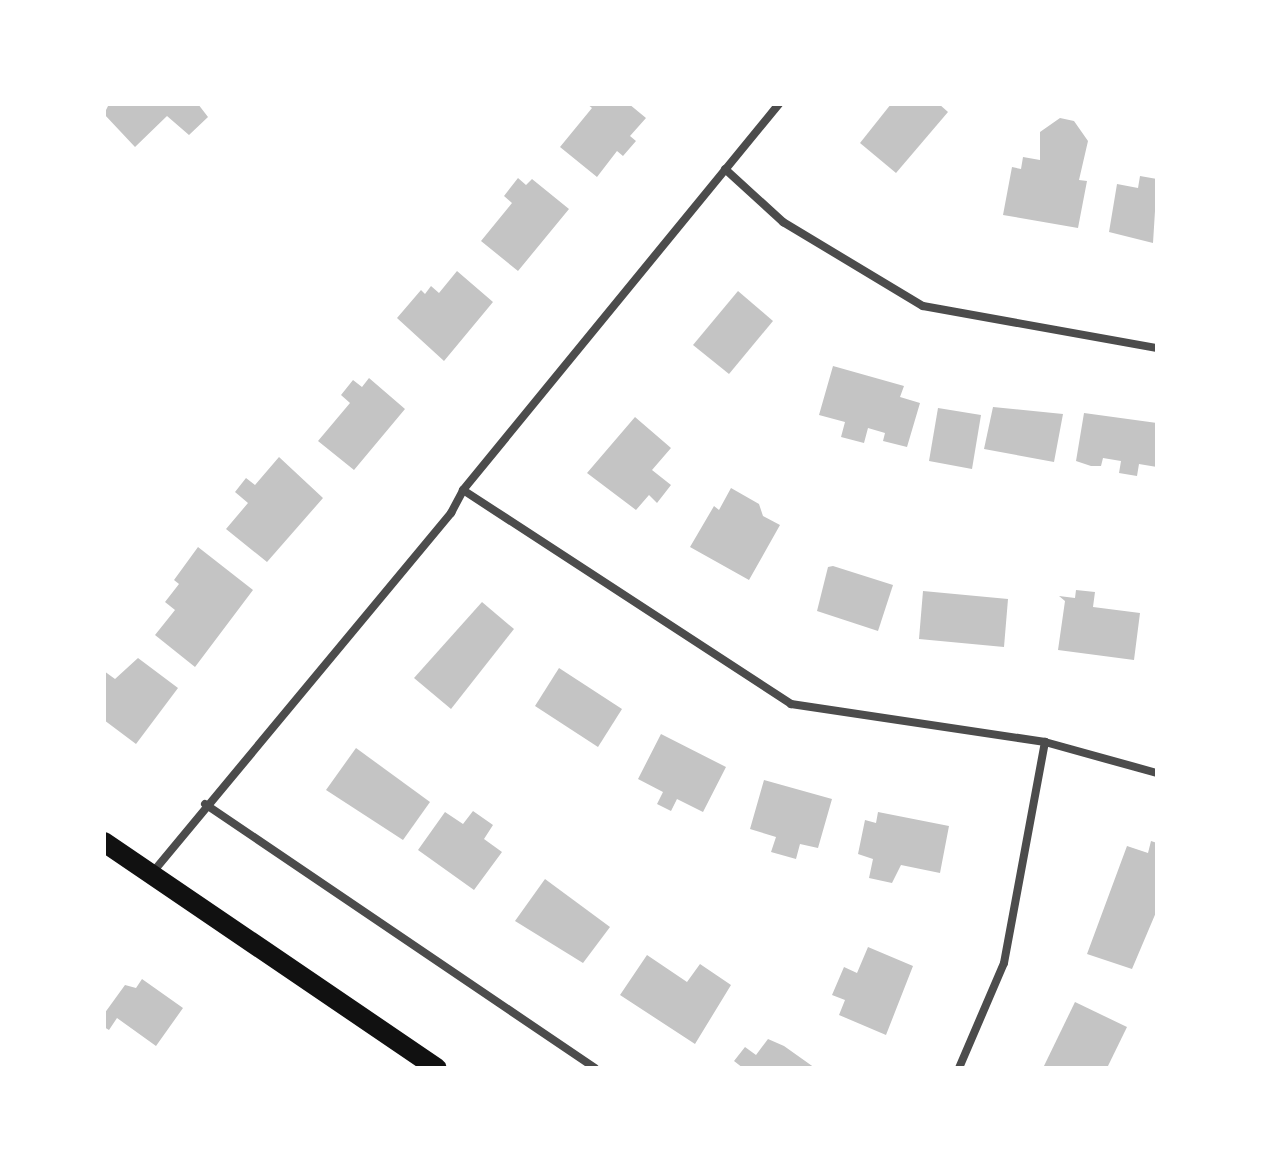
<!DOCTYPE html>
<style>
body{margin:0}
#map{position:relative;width:1261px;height:1172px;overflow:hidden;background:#fff;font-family:Overpass,sans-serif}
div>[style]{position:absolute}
.building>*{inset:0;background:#c4c4c4}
.minor>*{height:8px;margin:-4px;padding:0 4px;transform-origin:4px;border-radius:4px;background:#4c4c4c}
.primary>*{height:20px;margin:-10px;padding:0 10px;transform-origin:10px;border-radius:10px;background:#111}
span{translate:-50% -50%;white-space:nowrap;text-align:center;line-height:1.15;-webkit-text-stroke:7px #fff;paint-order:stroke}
.frame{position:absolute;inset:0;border:106px solid #fff;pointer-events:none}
</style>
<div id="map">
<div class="building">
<i style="clip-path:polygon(109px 104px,198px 104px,208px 117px,189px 135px,167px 116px,135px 147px,104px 114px)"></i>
<i style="clip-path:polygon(587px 104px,629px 104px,646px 118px,630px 136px,636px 141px,623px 156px,617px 151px,597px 177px,560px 147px,592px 108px)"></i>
<i style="clip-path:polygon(891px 104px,939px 104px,948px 112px,896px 173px,860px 143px)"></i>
<i style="clip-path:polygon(1060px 118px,1074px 121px,1088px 141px,1079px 180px,1087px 181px,1078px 228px,1003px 215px,1012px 167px,1021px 169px,1023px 157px,1040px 160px,1040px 132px)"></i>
<i style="clip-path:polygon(1140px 176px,1157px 179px,1153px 243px,1109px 232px,1117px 184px,1138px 188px)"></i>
<i style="clip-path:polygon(518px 178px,526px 185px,532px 179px,569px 209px,518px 271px,481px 241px,512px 203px,504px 196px)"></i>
<i style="clip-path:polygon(457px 271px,493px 302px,444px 361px,397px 318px,421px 290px,425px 294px,431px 286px,439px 293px)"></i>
<i style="clip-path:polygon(738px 291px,773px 321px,729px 374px,693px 345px)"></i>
<i style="clip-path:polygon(833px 366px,904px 386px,900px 397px,920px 403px,907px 447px,883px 441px,885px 433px,868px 428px,864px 443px,841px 437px,845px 422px,819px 415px)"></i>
<i style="clip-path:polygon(369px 378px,405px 409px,354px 470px,318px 441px,350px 403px,341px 395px,353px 380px,362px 387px)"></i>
<i style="clip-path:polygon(993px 407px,1063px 414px,1054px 462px,984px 449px)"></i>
<i style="clip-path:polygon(938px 408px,981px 415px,972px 469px,929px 461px)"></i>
<i style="clip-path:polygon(1084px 413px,1157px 423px,1157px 467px,1139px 464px,1137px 476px,1119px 473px,1121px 461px,1103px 458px,1101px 466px,1091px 466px,1076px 461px)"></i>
<i style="clip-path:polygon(635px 417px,671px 448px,652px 470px,671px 485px,657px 503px,649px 495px,636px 510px,587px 473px)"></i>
<i style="clip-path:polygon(279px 457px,323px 498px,267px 562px,226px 529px,248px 503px,235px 492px,246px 478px,255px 485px)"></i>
<i style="clip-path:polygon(731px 488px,759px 504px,763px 516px,780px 525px,749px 580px,690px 547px,714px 506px,719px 510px)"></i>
<i style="clip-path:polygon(198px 547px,253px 590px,195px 667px,155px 635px,175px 610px,165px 602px,179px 584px,174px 580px)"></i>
<i style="clip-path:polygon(833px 566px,893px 585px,878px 631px,817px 611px,828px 567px)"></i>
<i style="clip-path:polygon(1076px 590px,1095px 592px,1093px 607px,1140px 613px,1134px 660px,1058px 650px,1065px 601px,1059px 596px,1075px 598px)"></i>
<i style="clip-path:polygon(923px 591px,1008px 599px,1004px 647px,919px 639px)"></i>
<i style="clip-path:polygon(482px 602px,514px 629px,451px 709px,414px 678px)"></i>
<i style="clip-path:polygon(138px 658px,178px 688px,136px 744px,104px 720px,104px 671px,115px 679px)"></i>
<i style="clip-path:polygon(559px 668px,622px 709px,598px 747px,535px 706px)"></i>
<i style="clip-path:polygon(661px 734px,726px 767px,703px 812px,677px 799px,671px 811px,657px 804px,663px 792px,638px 779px)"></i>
<i style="clip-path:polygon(356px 748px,430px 802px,403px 840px,326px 790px)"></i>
<i style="clip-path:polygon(764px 780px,832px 799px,818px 848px,800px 844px,796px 859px,771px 852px,776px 837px,750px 829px)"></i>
<i style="clip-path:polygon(473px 811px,493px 825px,484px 839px,502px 852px,474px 890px,418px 850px,445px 812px,463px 824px)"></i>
<i style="clip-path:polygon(878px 812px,949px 826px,940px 873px,901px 865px,892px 883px,869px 878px,873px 859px,858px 854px,865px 820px,876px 823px)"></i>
<i style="clip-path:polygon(1151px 841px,1157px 843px,1157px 910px,1132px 969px,1087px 954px,1127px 846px,1148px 853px)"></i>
<i style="clip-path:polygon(545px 879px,610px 927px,583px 963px,515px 921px)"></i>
<i style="clip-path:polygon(868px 947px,913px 966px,886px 1035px,839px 1015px,845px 1000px,832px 995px,844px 967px,857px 973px)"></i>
<i style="clip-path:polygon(647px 955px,687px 982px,700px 964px,731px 985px,695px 1044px,620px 995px)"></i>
<i style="clip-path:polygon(142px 979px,183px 1008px,156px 1046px,117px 1018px,109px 1030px,104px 1027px,104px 1014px,125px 985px,136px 988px)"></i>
<i style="clip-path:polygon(1075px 1002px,1127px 1027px,1107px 1068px,1043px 1068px)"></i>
<i style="clip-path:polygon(768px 1039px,784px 1046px,815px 1068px,743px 1068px,734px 1061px,745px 1047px,756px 1055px)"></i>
</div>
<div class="minor">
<i style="left:725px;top:169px;width:79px;rotate:42.4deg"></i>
<i style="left:783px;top:222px;width:163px;rotate:31deg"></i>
<i style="left:923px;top:306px;width:238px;rotate:10.2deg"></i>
<i style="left:463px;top:490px;width:392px;rotate:33.1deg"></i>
<i style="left:791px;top:704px;width:257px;rotate:8.5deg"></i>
<i style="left:1045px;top:742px;width:116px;rotate:15.5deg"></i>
<i style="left:205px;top:804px;width:471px;rotate:34.1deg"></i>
<i style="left:153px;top:872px;width:467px;rotate:-50.3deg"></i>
<i style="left:451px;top:513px;width:26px;rotate:-62deg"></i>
<i style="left:463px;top:490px;width:499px;rotate:-50.7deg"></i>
<i style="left:959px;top:1068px;width:114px;rotate:-66.8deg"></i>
<i style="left:1004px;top:963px;width:225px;rotate:-79.5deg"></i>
</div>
<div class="primary">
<i style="left:104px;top:842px;width:402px;rotate:34.2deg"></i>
</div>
<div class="frame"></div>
</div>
